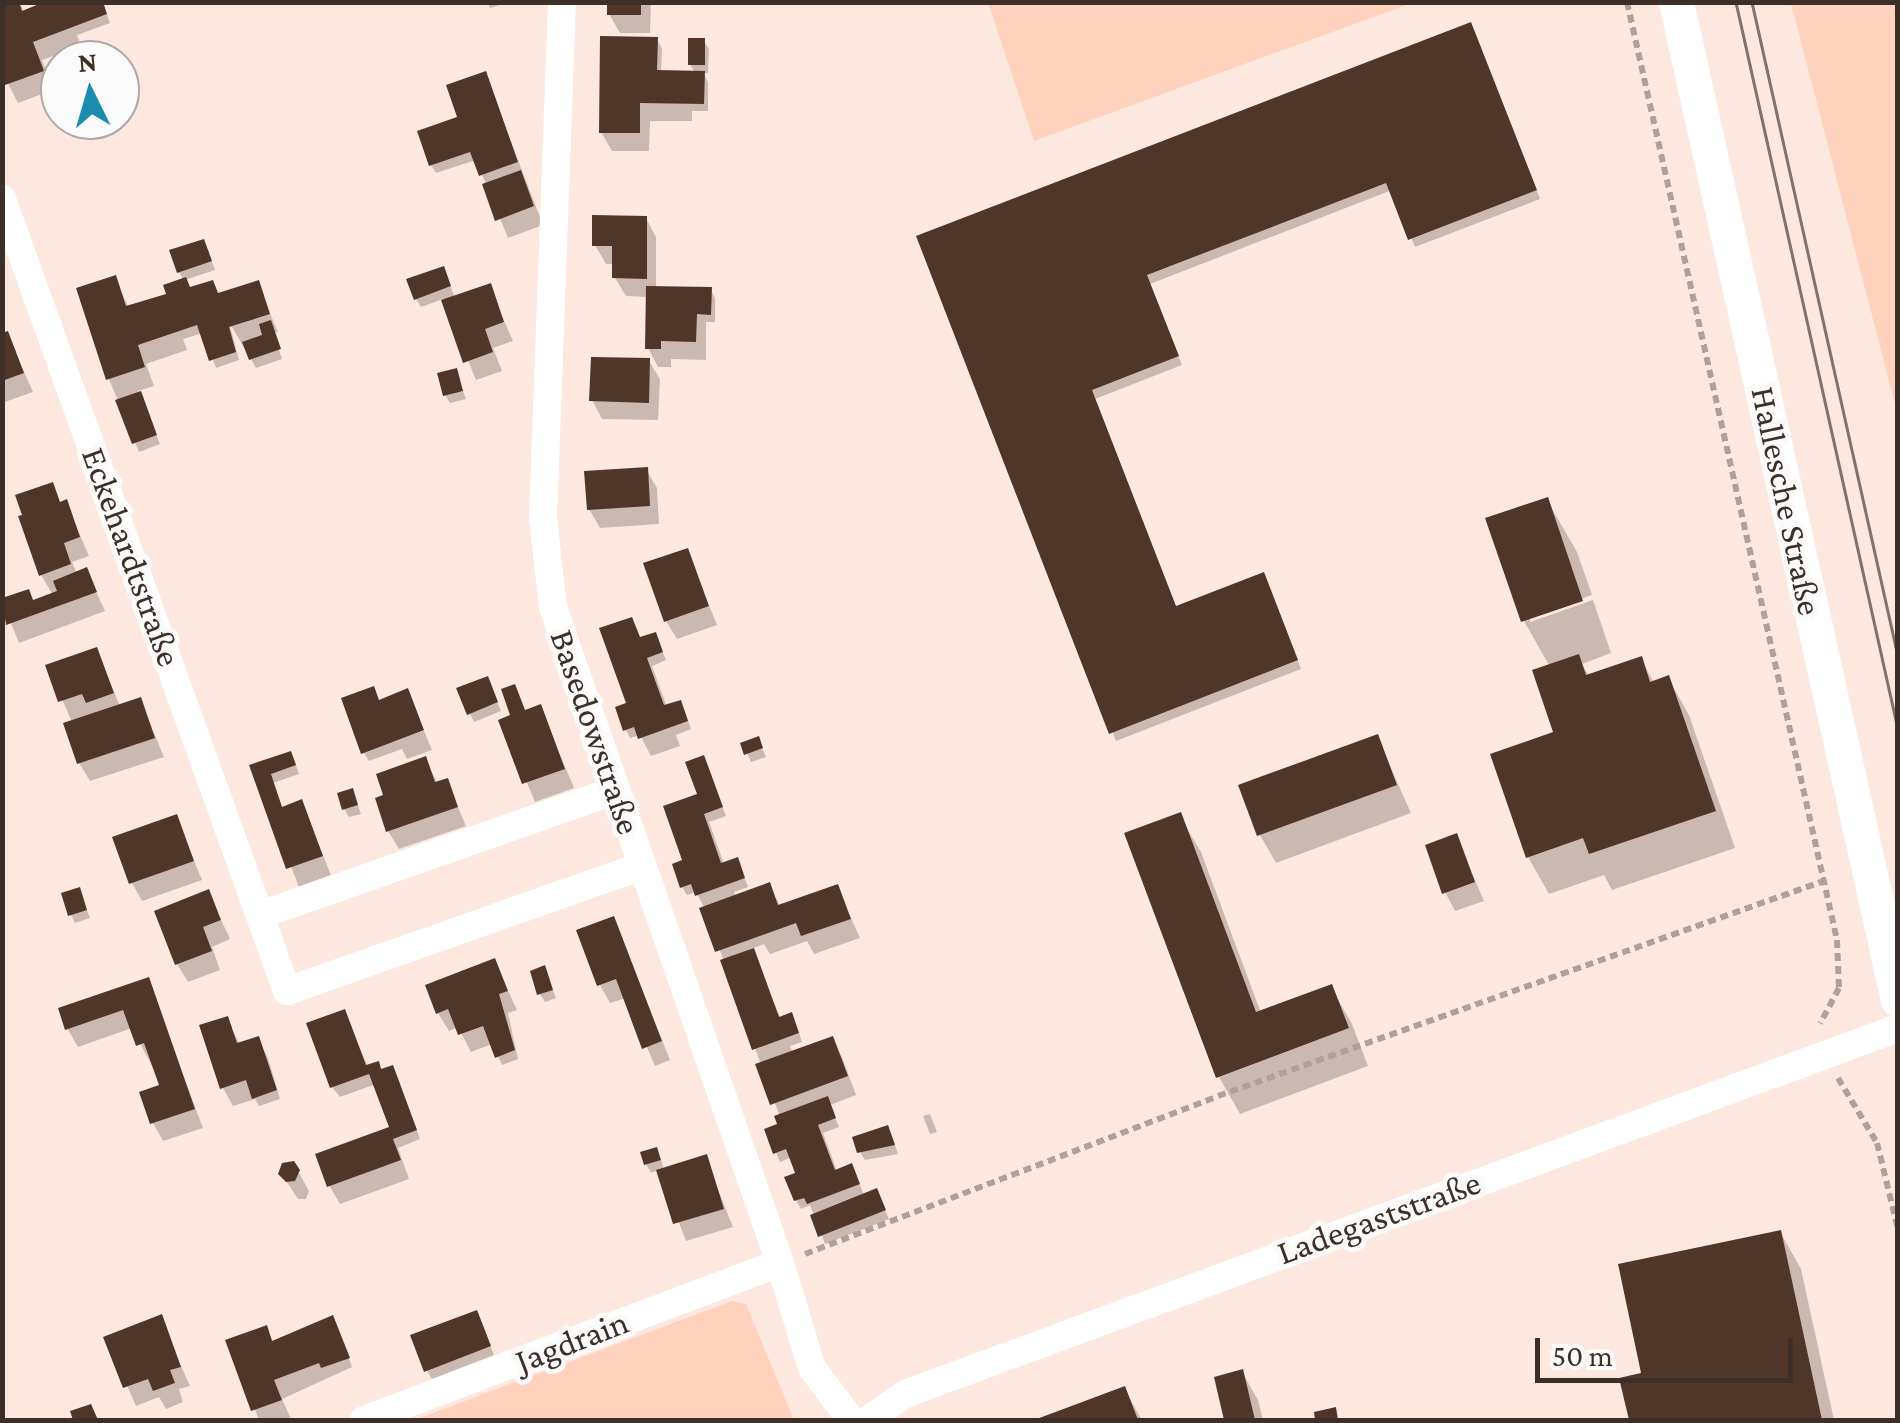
<!DOCTYPE html>
<meta charset="utf-8">
<style>
body{margin:0}
#map{position:relative;width:1900px;height:1423px;overflow:hidden;background:#fde8df;font-family:"Crimson Pro",serif}
div>[style]{position:absolute}
.green>*{inset:0;background:#ffd2bd}
.shadow>*{inset:0;background:#0003}
.building>*{inset:0;background:#503629}
.path>*{height:6px;margin-top:-3px;transform-origin:0;background:repeating-linear-gradient(90deg,#b2a098 0 8px,transparent 0 13px)}
.minor>*{height:28px;margin:-14px;padding:0 14px;transform-origin:14px;border-radius:14px;background:#fff}
.tertiary>*{height:35px;margin:-17.5px;padding:0 17.5px;transform-origin:17.5px;border-radius:17.5px;background:#fff}
.tram>*{height:2.5px;margin:-1.25px;padding:0 1.25px;transform-origin:1.25px;border-radius:1.25px;background:#82726b}
span{translate:-50% -50%;white-space:nowrap;text-align:center;line-height:1.15;-webkit-text-stroke:10px #fafafa;paint-order:stroke}
.street-label{font-size:35px;color:#3c2f29}
.frame{position:absolute;inset:0;border:5px solid #3c2f29;pointer-events:none}
.north{position:absolute;left:40px;top:40px;width:100px;height:100px;box-sizing:border-box;background:#fafafa;border:2px solid #aea9a6;border-radius:50%;rotate:355deg;font-size:28px;font-weight:700;line-height:40px;text-align:center;color:#3c2f29}
.north::after{content:'';display:block;margin:auto;width:35px;height:45px;background:#1b8bb0;clip-path:polygon(50% 0,100% 100%,50% 72%,0 100%)}
.scale{position:absolute;left:1535px;top:1338px;width:258px;height:45px;box-sizing:border-box;border:5px solid #3c2f29;border-top:0;padding-left:12px;font-size:30px;line-height:35px;white-space:nowrap;color:#3c2f29;-webkit-text-stroke:8px #fafafa;paint-order:stroke}
</style>
<div id="map">
<div class="green">
<i style="clip-path:polygon(988px 2px,1412px 2px,1412px 3px,1034px 141px)"></i>
<i style="clip-path:polygon(1791px 3px,1897px 3px,1897px 412px)"></i>
<i style="clip-path:polygon(732px 1301px,746px 1304px,794px 1420px,414px 1420px)"></i>
</div>
<div class="shadow">
<i style="clip-path:polygon(2px 2px,20px 2px,24px 13px,102px 2px,110px 23px,77px 35px,81px 46px,42px 60px,53px 90px,18px 103px,2px 72px)"></i>
<i style="clip-path:polygon(487px 2px,508px 2px,490px 8px)"></i>
<i style="clip-path:polygon(609px 2px,651px 2px,650px 33px,620px 33px,609px 14px)"></i>
<i style="clip-path:polygon(1475px 33px,1540px 199px,1415px 247px,1392px 190px,1150px 284px,1182px 365px,1095px 399px,1176px 609px,1267px 584px,1301px 669px,1116px 741px,919px 238px)"></i>
<i style="clip-path:polygon(657px 40px,662px 48px,661px 73px,695px 73px,690px 64px,704px 41px,709px 49px,708px 73px,703px 73px,708px 82px,708px 111px,692px 111px,692px 121px,650px 121px,649px 151px,612px 151px,601px 132px)"></i>
<i style="clip-path:polygon(485px 74px,543px 225px,508px 238px,476px 160px,436px 173px,431px 165px)"></i>
<i style="clip-path:polygon(646px 218px,656px 237px,656px 288px,710px 289px,715px 298px,715px 322px,706px 322px,706px 360px,671px 359px,671px 367px,658px 367px,648px 348px,649px 297px,626px 296px,615px 278px,615px 264px,606px 264px,595px 245px)"></i>
<i style="clip-path:polygon(208px 250px,215px 270px,185px 280px,190px 289px,218px 295px,257px 283px,278px 332px,273px 333px,282px 359px,256px 368px,229px 322px,239px 360px,216px 368px,203px 333px,183px 339px,187px 350px,146px 364px,154px 386px,138px 391px,160px 444px,139px 452px,109px 379px,115px 278px,129px 308px,164px 297px,184px 281px,179px 272px)"></i>
<i style="clip-path:polygon(447px 277px,455px 298px,489px 286px,513px 341px,493px 348px,502px 371px,476px 380px,443px 299px,421px 307px,416px 299px)"></i>
<i style="clip-path:polygon(7px 334px,33px 392px,2px 403px,2px 336px)"></i>
<i style="clip-path:polygon(649px 361px,660px 379px,658px 420px,602px 419px,592px 400px)"></i>
<i style="clip-path:polygon(456px 371px,466px 399px,450px 403px,445px 395px)"></i>
<i style="clip-path:polygon(646px 469px,657px 488px,659px 524px,600px 528px,589px 509px)"></i>
<i style="clip-path:polygon(1547px 500px,1577px 552px,1592px 595px,1530px 617px,1530px 622px,1593px 600px,1611px 653px,1582px 664px,1589px 676px,1641px 659px,1654px 683px,1668px 678px,1689px 715px,1735px 848px,1612px 890px,1604px 875px,1549px 894px,1528px 857px,1556px 734px,1550px 667px,1524px 621px,1488px 520px)"></i>
<i style="clip-path:polygon(66px 502px,89px 556px,72px 562px,77px 574px,86px 570px,105px 611px,19px 643px,2px 601px,34px 603px,53px 595px,41px 575px,60px 504px)"></i>
<i style="clip-path:polygon(687px 551px,717px 625px,677px 639px,666px 621px)"></i>
<i style="clip-path:polygon(655px 635px,666px 660px,652px 666px,667px 707px,685px 711px,691px 729px,676px 735px,680px 746px,651px 756px,640px 735px,630px 738px,626px 730px,640px 640px)"></i>
<i style="clip-path:polygon(96px 650px,120px 706px,140px 700px,164px 757px,90px 781px,79px 763px,72px 722px,48px 667px)"></i>
<i style="clip-path:polygon(491px 687px,501px 711px,474px 722px,459px 690px)"></i>
<i style="clip-path:polygon(407px 691px,432px 750px,407px 759px,402px 749px,369px 761px,364px 753px,379px 702px)"></i>
<i style="clip-path:polygon(540px 707px,574px 788px,535px 802px,501px 721px)"></i>
<i style="clip-path:polygon(1377px 737px,1411px 813px,1276px 863px,1260px 835px)"></i>
<i style="clip-path:polygon(743px 744px,762px 748px,766px 757px,751px 762px)"></i>
<i style="clip-path:polygon(425px 759px,438px 784px,447px 781px,466px 826px,399px 849px,388px 831px)"></i>
<i style="clip-path:polygon(295px 762px,299px 774px,273px 783px,283px 809px,301px 802px,331px 875px,299px 887px,252px 767px)"></i>
<i style="clip-path:polygon(708px 766px,726px 816px,709px 822px,724px 864px,741px 869px,748px 887px,734px 892px,736px 898px,769px 886px,781px 907px,837px 887px,860px 938px,814px 954px,807px 941px,770px 954px,764px 944px,751px 949px,781px 1019px,796px 1024px,802px 1042px,790px 1046px,793px 1053px,832px 1039px,842px 1057px,856px 1095px,830px 1105px,839px 1127px,823px 1133px,837px 1171px,856px 1174px,864px 1196px,881px 1200px,889px 1219px,825px 1244px,810px 1205px,801px 1209px,796px 1200px,800px 1186px,792px 1157px,780px 1162px,767px 1131px,776px 1127px,780px 1117px,705px 909px,696px 892px,687px 895px,682px 887px)"></i>
<i style="clip-path:polygon(356px 800px,361px 814px,349px 817px,344px 809px)"></i>
<i style="clip-path:polygon(1179px 815px,1201px 852px,1261px 1013px,1331px 987px,1352px 1024px,1368px 1066px,1240px 1114px,1219px 1077px)"></i>
<i style="clip-path:polygon(176px 817px,202px 880px,142px 901px,132px 883px)"></i>
<i style="clip-path:polygon(1456px 836px,1484px 901px,1455px 911px,1445px 892px)"></i>
<i style="clip-path:polygon(79px 890px,90px 918px,75px 923px,71px 915px)"></i>
<i style="clip-path:polygon(208px 892px,230px 939px,212px 947px,220px 970px,188px 982px,177px 964px)"></i>
<i style="clip-path:polygon(613px 919px,670px 1060px,655px 1066px,626px 998px,610px 1003px,600px 985px)"></i>
<i style="clip-path:polygon(494px 961px,517px 1010px,508px 1013px,518px 1059px,502px 1065px,492px 1044px,471px 1052px,458px 1027px,449px 1031px,438px 1013px)"></i>
<i style="clip-path:polygon(544px 968px,556px 998px,545px 1002px,540px 994px)"></i>
<i style="clip-path:polygon(147px 980px,203px 1128px,163px 1141px,153px 1123px,163px 1087px,132px 1028px,78px 1047px,67px 1028px)"></i>
<i style="clip-path:polygon(344px 1012px,368px 1067px,397px 1076px,420px 1139px,398px 1148px,409px 1179px,340px 1204px,329px 1185px,392px 1129px,376px 1084px,340px 1097px,332px 1087px,310px 1025px)"></i>
<i style="clip-path:polygon(227px 1019px,240px 1045px,258px 1039px,268px 1058px,280px 1099px,259px 1106px,255px 1099px,233px 1106px,223px 1088px)"></i>
<i style="clip-path:polygon(930px 1114px,937px 1132px,930px 1134px,923px 1116px)"></i>
<i style="clip-path:polygon(892px 1136px,898px 1154px,865px 1160px,860px 1152px)"></i>
<i style="clip-path:polygon(705px 1157px,733px 1227px,686px 1241px,659px 1170px,651px 1173px,646px 1164px,661px 1159px,664px 1170px)"></i>
<i style="clip-path:polygon(298px 1171px,309px 1191px,306px 1199px,298px 1199px,281px 1173px)"></i>
<i style="clip-path:polygon(1780px 1232px,1801px 1269px,1834px 1420px,1631px 1420px,1622px 1380px,1644px 1375px)"></i>
<i style="clip-path:polygon(160px 1318px,190px 1386px,179px 1389px,183px 1402px,166px 1409px,159px 1397px,136px 1406px,106px 1338px)"></i>
<i style="clip-path:polygon(481px 1321px,494px 1355px,432px 1379px,427px 1371px)"></i>
<i style="clip-path:polygon(337px 1326px,352px 1367px,282px 1399px,291px 1419px,259px 1420px,228px 1341px,266px 1328px,274px 1343px)"></i>
<i style="clip-path:polygon(1242px 1372px,1258px 1400px,1263px 1420px,1227px 1420px,1217px 1378px)"></i>
<i style="clip-path:polygon(1124px 1389px,1142px 1420px,1040px 1420px)"></i>
</div>
<div class="building">
<i style="clip-path:polygon(2px 2px,19px 2px,22px 11px,44px 2px,103px 2px,107px 14px,33px 42px,44px 71px,5px 85px)"></i>
<i style="clip-path:polygon(607px 2px,641px 2px,641px 15px,607px 15px)"></i>
<i style="clip-path:polygon(1471px 22px,1537px 190px,1408px 240px,1386px 183px,1147px 275px,1179px 356px,1092px 390px,1176px 606px,1264px 572px,1298px 660px,1109px 734px,916px 236px)"></i>
<i style="clip-path:polygon(600px 36px,658px 37px,657px 70px,705px 71px,704px 104px,640px 103px,640px 133px,599px 133px)"></i>
<i style="clip-path:polygon(688px 38px,705px 38px,705px 65px,688px 65px)"></i>
<i style="clip-path:polygon(486px 71px,518px 162px,479px 176px,470px 152px,429px 166px,417px 131px,457px 117px,446px 85px)"></i>
<i style="clip-path:polygon(521px 170px,534px 206px,495px 221px,482px 184px)"></i>
<i style="clip-path:polygon(592px 215px,647px 216px,647px 279px,612px 278px,612px 246px,592px 246px)"></i>
<i style="clip-path:polygon(204px 239px,212px 261px,177px 273px,169px 250px)"></i>
<i style="clip-path:polygon(444px 266px,451px 286px,414px 300px,406px 279px)"></i>
<i style="clip-path:polygon(116px 275px,126px 306px,166px 294px,163px 285px,186px 277px,190px 287px,213px 280px,218px 293px,259px 280px,270px 314px,229px 327px,236px 352px,209px 361px,197px 325px,138px 345px,145px 367px,106px 380px,76px 288px)"></i>
<i style="clip-path:polygon(491px 283px,504px 322px,485px 329px,493px 352px,463px 363px,441px 300px)"></i>
<i style="clip-path:polygon(646px 286px,712px 287px,711px 315px,697px 314px,696px 342px,661px 341px,661px 349px,645px 349px)"></i>
<i style="clip-path:polygon(271px 320px,281px 349px,249px 360px,242px 342px,262px 335px,259px 324px)"></i>
<i style="clip-path:polygon(8px 331px,24px 373px,2px 381px,2px 333px)"></i>
<i style="clip-path:polygon(591px 357px,650px 358px,649px 403px,589px 401px)"></i>
<i style="clip-path:polygon(457px 368px,463px 391px,443px 396px,437px 373px)"></i>
<i style="clip-path:polygon(141px 391px,157px 435px,132px 444px,115px 400px)"></i>
<i style="clip-path:polygon(648px 467px,650px 506px,587px 510px,584px 471px)"></i>
<i style="clip-path:polygon(53px 482px,60px 502px,67px 499px,80px 537px,64px 543px,71px 564px,39px 576px,18px 516px,22px 515px,15px 495px)"></i>
<i style="clip-path:polygon(1548px 497px,1583px 601px,1521px 622px,1485px 518px)"></i>
<i style="clip-path:polygon(688px 548px,709px 606px,664px 622px,643px 563px)"></i>
<i style="clip-path:polygon(87px 567px,97px 592px,6px 625px,2px 598px,29px 589px,33px 600px,57px 591px,53px 581px)"></i>
<i style="clip-path:polygon(632px 617px,640px 637px,656px 632px,663px 652px,647px 658px,664px 705px,681px 700px,688px 721px,638px 739px,634px 727px,623px 731px,615px 707px,626px 703px,599px 628px)"></i>
<i style="clip-path:polygon(97px 647px,114px 693px,86px 703px,82px 694px,58px 702px,45px 665px)"></i>
<i style="clip-path:polygon(1579px 654px,1586px 675px,1642px 656px,1650px 682px,1669px 675px,1716px 811px,1589px 854px,1583px 838px,1526px 858px,1490px 754px,1553px 732px,1532px 670px)"></i>
<i style="clip-path:polygon(488px 676px,498px 702px,467px 715px,456px 688px)"></i>
<i style="clip-path:polygon(515px 684px,525px 710px,541px 704px,565px 769px,522px 784px,498px 720px,510px 715px,501px 689px)"></i>
<i style="clip-path:polygon(374px 686px,379px 700px,408px 688px,424px 730px,361px 754px,341px 698px)"></i>
<i style="clip-path:polygon(141px 697px,155px 738px,77px 764px,63px 723px)"></i>
<i style="clip-path:polygon(1378px 734px,1397px 785px,1257px 836px,1238px 785px)"></i>
<i style="clip-path:polygon(759px 736px,763px 748px,744px 755px,740px 743px)"></i>
<i style="clip-path:polygon(291px 751px,296px 765px,271px 774px,282px 807px,302px 799px,323px 856px,286px 869px,249px 765px)"></i>
<i style="clip-path:polygon(704px 755px,723px 807px,704px 814px,721px 863px,738px 857px,745px 878px,695px 896px,691px 884px,680px 888px,672px 864px,682px 860px,663px 806px,697px 794px,685px 762px)"></i>
<i style="clip-path:polygon(426px 756px,435px 782px,448px 778px,458px 807px,386px 832px,375px 798px,383px 795px,376px 774px)"></i>
<i style="clip-path:polygon(353px 788px,358px 805px,342px 810px,337px 793px)"></i>
<i style="clip-path:polygon(1181px 812px,1256px 1012px,1332px 984px,1349px 1028px,1216px 1078px,1124px 833px)"></i>
<i style="clip-path:polygon(177px 814px,194px 861px,129px 884px,112px 837px)"></i>
<i style="clip-path:polygon(1457px 833px,1475px 882px,1442px 894px,1425px 845px)"></i>
<i style="clip-path:polygon(770px 882px,778px 905px,838px 884px,851px 919px,801px 936px,796px 923px,715px 952px,699px 908px)"></i>
<i style="clip-path:polygon(80px 887px,87px 910px,68px 916px,61px 893px)"></i>
<i style="clip-path:polygon(209px 889px,221px 920px,203px 927px,212px 951px,175px 965px,154px 911px)"></i>
<i style="clip-path:polygon(614px 916px,662px 1041px,642px 1049px,616px 979px,597px 986px,576px 930px)"></i>
<i style="clip-path:polygon(754px 948px,779px 1017px,792px 1012px,799px 1033px,752px 1050px,720px 960px)"></i>
<i style="clip-path:polygon(495px 958px,508px 991px,499px 994px,515px 1050px,495px 1058px,483px 1026px,458px 1035px,448px 1009px,436px 1014px,425px 985px)"></i>
<i style="clip-path:polygon(545px 965px,553px 990px,537px 995px,530px 971px)"></i>
<i style="clip-path:polygon(149px 977px,195px 1109px,150px 1124px,139px 1092px,159px 1085px,144px 1043px,136px 1046px,123px 1010px,65px 1030px,58px 1008px)"></i>
<i style="clip-path:polygon(345px 1009px,366px 1065px,379px 1061px,381px 1069px,393px 1065px,417px 1130px,393px 1139px,401px 1160px,327px 1187px,315px 1154px,389px 1127px,369px 1074px,330px 1088px,306px 1023px)"></i>
<i style="clip-path:polygon(228px 1016px,237px 1043px,259px 1036px,277px 1090px,252px 1099px,246px 1080px,220px 1089px,199px 1025px)"></i>
<i style="clip-path:polygon(833px 1036px,848px 1076px,770px 1105px,755px 1064px)"></i>
<i style="clip-path:polygon(828px 1096px,836px 1118px,818px 1125px,835px 1170px,852px 1163px,860px 1184px,807px 1204px,804px 1198px,794px 1201px,784px 1177px,795px 1173px,786px 1149px,773px 1154px,764px 1129px,777px 1124px,774px 1116px)"></i>
<i style="clip-path:polygon(888px 1125px,895px 1145px,857px 1153px,852px 1137px)"></i>
<i style="clip-path:polygon(657px 1147px,661px 1160px,644px 1165px,640px 1152px)"></i>
<i style="clip-path:polygon(707px 1154px,724px 1209px,673px 1224px,656px 1170px)"></i>
<i style="clip-path:polygon(294px 1161px,300px 1170px,295px 1181px,286px 1182px,278px 1174px,282px 1163px)"></i>
<i style="clip-path:polygon(877px 1188px,886px 1210px,818px 1237px,810px 1215px)"></i>
<i style="clip-path:polygon(1781px 1230px,1822px 1420px,1629px 1420px,1619px 1378px,1641px 1373px,1618px 1264px)"></i>
<i style="clip-path:polygon(477px 1310px,491px 1346px,424px 1372px,410px 1335px)"></i>
<i style="clip-path:polygon(162px 1314px,181px 1367px,170px 1370px,175px 1383px,153px 1391px,148px 1379px,123px 1388px,103px 1337px)"></i>
<i style="clip-path:polygon(333px 1315px,350px 1358px,321px 1368px,319px 1363px,274px 1380px,282px 1400px,251px 1411px,225px 1340px,267px 1325px,272px 1341px)"></i>
<i style="clip-path:polygon(1243px 1369px,1255px 1420px,1224px 1420px,1214px 1377px)"></i>
<i style="clip-path:polygon(1125px 1386px,1138px 1420px,1034px 1420px)"></i>
<i style="clip-path:polygon(91px 1404px,98px 1420px,73px 1420px,70px 1411px)"></i>
<i style="clip-path:polygon(1336px 1407px,1338px 1420px,1315px 1420px,1314px 1412px)"></i>
</div>
<div class="path">
<i style="left:1627px;top:2px;width:961px;rotate:77.38deg"></i>
<i style="left:1837px;top:940px;width:48px;rotate:87.6deg"></i>
<i style="left:1839px;top:988px;width:40px;rotate:118deg"></i>
<i style="left:1838px;top:1078px;width:76px;rotate:59deg"></i>
<i style="left:1877px;top:1143px;width:89px;rotate:76.3deg"></i>
<i style="left:805px;top:1254px;width:442px;rotate:-20.9deg"></i>
<i style="left:1218px;top:1096px;width:640px;rotate:-19.54deg"></i>
</div>
<div class="minor">
<i style="left:562px;top:2px;width:516px;rotate:92.11deg"></i>
<i style="left:543px;top:518px;width:90px;rotate:83.6deg"></i>
<i style="left:553px;top:607px;width:694px;rotate:70.91deg"></i>
<i style="left:780px;top:1263px;width:110px;rotate:73.1deg"></i>
<i style="left:812px;top:1368px;width:65px;rotate:53.1deg"></i>
<i style="left:2px;top:199px;width:842px;rotate:70.21deg"></i>
<i style="left:287px;top:991px;width:375px;rotate:-19.4deg"></i>
<i style="left:260px;top:915px;width:375px;rotate:-19.3deg"></i>
<i style="left:364px;top:1420px;width:445px;rotate:-20.7deg"></i>
<i style="left:868px;top:1420px;width:45px;rotate:-35.1deg"></i>
<i style="left:905px;top:1394px;width:1058px;rotate:-20.23deg"></i>
</div>
<div class="tertiary">
<i style="left:1676px;top:2px;width:1022px;rotate:77.46deg"></i>
</div>
<div class="tram">
<i style="left:1736px;top:2px;width:745px;rotate:77.44deg"></i>
<i style="left:1752px;top:2px;width:670px;rotate:77.42deg"></i>
</div>
<div class="street-label">
<span style="left:1786px;top:501px;rotate:78deg">Hallesche Straße</span>
<span style="left:131px;top:557px;rotate:70deg">Eckehardtstraße</span>
<span style="left:595px;top:732px;rotate:71deg">Basedowstraße</span>
<span style="left:1379px;top:1218px;rotate:-20deg">Ladegaststraße</span>
<span style="left:572px;top:1342px;rotate:-21deg">Jagdrain</span>
</div>
<div class="frame"></div>
<div class="north">N</div>
<div class="scale">50 m</div>
</div>
